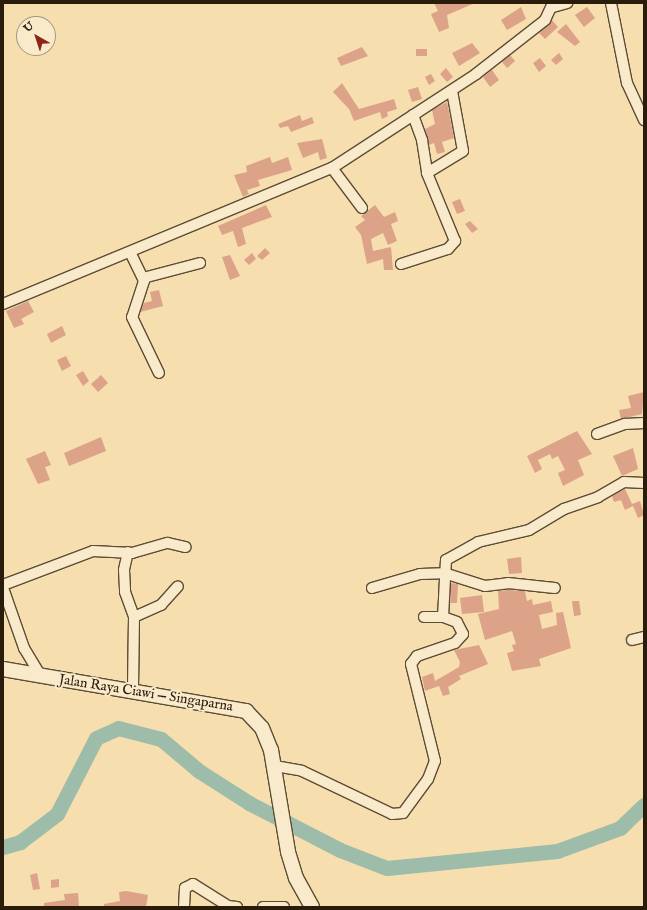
<!DOCTYPE html>
<meta charset="utf-8">
<style>
body{margin:0}
#map{position:relative;width:647px;height:910px;overflow:hidden;background:#f6deaf;font-family:"IM FELL English",serif}
div>[style]{position:absolute}
.river>*{height:15px;margin:-7.5px;padding:0 7.5px;transform-origin:7.5px;border-radius:7.5px;background:#9dbcaa}
.building>*{inset:0;background:#dca388}
.roads{filter:drop-shadow(1px 0 #5c4c34) drop-shadow(-1px 0 #5c4c34) drop-shadow(0 1px #5c4c34) drop-shadow(0 -1px #5c4c34)}
.minor>*{height:10px;margin:-5px;padding:0 5px;transform-origin:5px;border-radius:5px;background:#f9eacb}
.secondary>*{height:14px;margin:-7px;padding:0 7px;transform-origin:7px;border-radius:7px;background:#f9eacb}
span{translate:-50% -50%;white-space:nowrap;text-align:center;line-height:1.15;-webkit-text-stroke:4px #f9eacb;paint-order:stroke}
.street-label{font-size:14px;color:#291c0b}
.frame{position:absolute;inset:0;border:4px solid #291c0b;pointer-events:none}
.north{position:absolute;left:16px;top:16px;width:40px;height:40px;box-sizing:border-box;background:#f9eacb;border:1px solid #a6987e;border-radius:50%;rotate:321deg;font-size:11px;font-weight:700;line-height:16px;text-align:center;color:#291c0b}
.north::after{content:'';display:block;margin:auto;width:14px;height:18px;background:#8f2418;clip-path:polygon(50% 0,100% 100%,50% 72%,0 100%)}
</style>
<div id="map">
<div class="river">
<i style="left:3px;top:847px;width:18px;rotate:-16deg"></i>
<i style="left:20px;top:842px;width:46px;rotate:-37.1deg"></i>
<i style="left:57px;top:814px;width:85px;rotate:-62.8deg"></i>
<i style="left:96px;top:738px;width:24px;rotate:-24deg"></i>
<i style="left:118px;top:728px;width:44px;rotate:14.3deg"></i>
<i style="left:161px;top:739px;width:50px;rotate:40.1deg"></i>
<i style="left:199px;top:771px;width:59px;rotate:32.6deg"></i>
<i style="left:249px;top:803px;width:102px;rotate:27.3deg"></i>
<i style="left:340px;top:850px;width:50px;rotate:21deg"></i>
<i style="left:387px;top:868px;width:171px;rotate:-5.7deg"></i>
<i style="left:557px;top:851px;width:67px;rotate:-20.1deg"></i>
<i style="left:620px;top:828px;width:33px;rotate:-44deg"></i>
</div>
<div class="building">
<i style="clip-path:polygon(434px 3px,475px 3px,447px 15px,449px 28px,439px 32px,431px 14px,438px 11px)"></i>
<i style="clip-path:polygon(521px 7px,526px 19px,507px 30px,501px 20px)"></i>
<i style="clip-path:polygon(587px 7px,595px 18px,584px 27px,575px 15px)"></i>
<i style="clip-path:polygon(552px 20px,558px 27px,545px 39px,539px 33px)"></i>
<i style="clip-path:polygon(566px 24px,580px 42px,575px 46px,557px 32px)"></i>
<i style="clip-path:polygon(472px 43px,480px 53px,459px 66px,452px 53px)"></i>
<i style="clip-path:polygon(362px 47px,368px 56px,341px 66px,337px 58px)"></i>
<i style="clip-path:polygon(416px 49px,427px 49px,427px 56px,416px 56px)"></i>
<i style="clip-path:polygon(559px 53px,563px 59px,556px 65px,551px 60px)"></i>
<i style="clip-path:polygon(510px 55px,515px 61px,507px 68px,502px 62px)"></i>
<i style="clip-path:polygon(540px 58px,546px 66px,539px 72px,533px 63px)"></i>
<i style="clip-path:polygon(446px 68px,453px 77px,447px 82px,440px 74px)"></i>
<i style="clip-path:polygon(492px 70px,499px 80px,490px 87px,483px 77px)"></i>
<i style="clip-path:polygon(431px 74px,435px 81px,429px 85px,425px 77px)"></i>
<i style="clip-path:polygon(342px 83px,359px 109px,394px 99px,397px 109px,387px 112px,388px 116px,382px 119px,380px 112px,354px 121px,349px 109px,333px 92px)"></i>
<i style="clip-path:polygon(418px 87px,422px 99px,412px 102px,408px 90px)"></i>
<i style="clip-path:polygon(447px 102px,454px 138px,442px 142px,445px 152px,437px 154px,434px 143px,429px 145px,425px 129px,435px 124px,432px 110px)"></i>
<i style="clip-path:polygon(300px 115px,302px 121px,312px 117px,314px 123px,291px 132px,288px 126px,292px 125px,280px 128px,278px 124px)"></i>
<i style="clip-path:polygon(322px 139px,327px 158px,320px 160px,318px 152px,303px 158px,297px 143px)"></i>
<i style="clip-path:polygon(270px 157px,272px 163px,288px 157px,292px 170px,258px 180px,260px 186px,247px 190px,249px 194px,243px 197px,234px 175px,247px 172px,246px 166px)"></i>
<i style="clip-path:polygon(460px 199px,465px 211px,457px 214px,452px 202px)"></i>
<i style="clip-path:polygon(266px 205px,272px 217px,242px 228px,246px 244px,238px 247px,233px 231px,222px 235px,218px 226px)"></i>
<i style="clip-path:polygon(375px 205px,384px 217px,395px 212px,398px 221px,391px 224px,397px 241px,388px 245px,383px 233px,371px 239px,373px 251px,391px 247px,393px 270px,384px 270px,383px 259px,367px 264px,361px 235px,355px 227px,365px 220px,361px 216px)"></i>
<i style="clip-path:polygon(470px 221px,478px 229px,472px 233px,465px 224px)"></i>
<i style="clip-path:polygon(265px 248px,270px 253px,262px 260px,257px 256px)"></i>
<i style="clip-path:polygon(252px 253px,256px 259px,249px 265px,244px 260px)"></i>
<i style="clip-path:polygon(230px 255px,240px 276px,230px 280px,222px 257px)"></i>
<i style="clip-path:polygon(159px 290px,163px 306px,140px 312px,144px 303px,152px 301px,150px 292px)"></i>
<i style="clip-path:polygon(28px 301px,34px 312px,21px 319px,24px 324px,14px 328px,6px 311px)"></i>
<i style="clip-path:polygon(62px 326px,66px 335px,51px 343px,47px 334px)"></i>
<i style="clip-path:polygon(66px 356px,71px 366px,62px 371px,57px 360px)"></i>
<i style="clip-path:polygon(83px 371px,89px 381px,83px 386px,76px 375px)"></i>
<i style="clip-path:polygon(101px 375px,108px 383px,98px 392px,91px 384px)"></i>
<i style="clip-path:polygon(644px 392px,642px 414px,621px 419px,619px 410px,631px 408px,628px 396px)"></i>
<i style="clip-path:polygon(577px 431px,592px 454px,578px 460px,584px 475px,563px 486px,558px 473px,565px 470px,558px 456px,552px 459px,550px 454px,538px 460px,542px 469px,535px 473px,527px 456px)"></i>
<i style="clip-path:polygon(101px 437px,106px 451px,69px 466px,64px 453px)"></i>
<i style="clip-path:polygon(633px 448px,638px 469px,622px 476px,613px 456px)"></i>
<i style="clip-path:polygon(45px 451px,51px 465px,45px 467px,50px 480px,38px 484px,26px 459px)"></i>
<i style="clip-path:polygon(625px 489px,632px 504px,640px 501px,644px 515px,638px 518px,633px 506px,625px 510px,621px 500px,614px 502px,612px 496px)"></i>
<i style="clip-path:polygon(521px 557px,522px 573px,509px 574px,507px 559px)"></i>
<i style="clip-path:polygon(451px 583px,458px 584px,457px 603px,450px 603px)"></i>
<i style="clip-path:polygon(508px 590px,525px 591px,527px 601px,532px 599px,533px 605px,551px 601px,553px 612px,539px 615px,542px 629px,557px 625px,556px 613px,563px 612px,571px 648px,539px 659px,541px 666px,512px 671px,507px 653px,514px 651px,512px 645px,516px 644px,512px 631px,485px 640px,478px 614px,499px 609px,498px 591px)"></i>
<i style="clip-path:polygon(482px 595px,484px 612px,462px 614px,460px 598px)"></i>
<i style="clip-path:polygon(572px 601px,579px 601px,581px 615px,574px 616px)"></i>
<i style="clip-path:polygon(479px 645px,488px 664px,459px 676px,461px 679px,448px 687px,450px 694px,443px 696px,439px 686px,425px 691px,422px 677px,433px 673px,435px 681px,459px 667px,460px 662px,454px 650px)"></i>
<i style="clip-path:polygon(37px 873px,40px 889px,33px 890px,30px 875px)"></i>
<i style="clip-path:polygon(59px 879px,59px 887px,51px 888px,51px 880px)"></i>
<i style="clip-path:polygon(126px 891px,148px 895px,146px 907px,104px 907px,104px 904px,120px 901px,119px 892px)"></i>
<i style="clip-path:polygon(78px 893px,79px 907px,44px 907px,44px 903px,65px 900px,64px 894px)"></i>
</div>
<div class="roads">
<div class="minor">
<i style="left:611px;top:3px;width:82px;rotate:78.7deg"></i>
<i style="left:627px;top:83px;width:41px;rotate:65.3deg"></i>
<i style="left:553px;top:7px;width:15px;rotate:-16deg"></i>
<i style="left:413px;top:115px;width:27px;rotate:70deg"></i>
<i style="left:422px;top:140px;width:33px;rotate:81deg"></i>
<i style="left:332px;top:168px;width:50px;rotate:53.1deg"></i>
<i style="left:130px;top:252px;width:32px;rotate:64deg"></i>
<i style="left:144px;top:281px;width:38px;rotate:108deg"></i>
<i style="left:132px;top:317px;width:62px;rotate:64.3deg"></i>
<i style="left:401px;top:264px;width:49px;rotate:-17.7deg"></i>
<i style="left:448px;top:249px;width:11px;rotate:-49deg"></i>
<i style="left:455px;top:241px;width:74px;rotate:-112.4deg"></i>
<i style="left:427px;top:173px;width:42px;rotate:-31.4deg"></i>
<i style="left:463px;top:151px;width:61px;rotate:-100.4deg"></i>
<i style="left:143px;top:278px;width:59px;rotate:-14.7deg"></i>
<i style="left:3px;top:304px;width:356px;rotate:-22.5deg"></i>
<i style="left:332px;top:168px;width:172px;rotate:-33.1deg"></i>
<i style="left:476px;top:74px;width:88px;rotate:-38deg"></i>
<i style="left:545px;top:20px;width:19px;rotate:-65deg"></i>
<i style="left:597px;top:434px;width:30px;rotate:-20deg"></i>
<i style="left:625px;top:424px;width:19px;rotate:-3deg"></i>
<i style="left:128px;top:552px;width:18px;rotate:103deg"></i>
<i style="left:124px;top:570px;width:22px;rotate:87deg"></i>
<i style="left:125px;top:592px;width:27px;rotate:70deg"></i>
<i style="left:134px;top:617px;width:74px;rotate:90.8deg"></i>
<i style="left:3px;top:585px;width:96px;rotate:-20.7deg"></i>
<i style="left:93px;top:551px;width:39px;rotate:3deg"></i>
<i style="left:132px;top:553px;width:37px;rotate:-16deg"></i>
<i style="left:168px;top:543px;width:18px;rotate:13deg"></i>
<i style="left:3px;top:588px;width:64px;rotate:70.7deg"></i>
<i style="left:24px;top:648px;width:33px;rotate:59deg"></i>
<i style="left:372px;top:588px;width:50px;rotate:-16.3deg"></i>
<i style="left:420px;top:574px;width:24px;rotate:-2deg"></i>
<i style="left:444px;top:573px;width:43px;rotate:17.6deg"></i>
<i style="left:485px;top:586px;width:23px;rotate:-7deg"></i>
<i style="left:508px;top:583px;width:47px;rotate:6.1deg"></i>
<i style="left:134px;top:617px;width:30px;rotate:-24deg"></i>
<i style="left:161px;top:605px;width:25px;rotate:-48deg"></i>
<i style="left:424px;top:617px;width:19px"></i>
<i style="left:632px;top:640px;width:12px;rotate:-14deg"></i>
<i style="left:275px;top:766px;width:27px;rotate:10deg"></i>
<i style="left:302px;top:771px;width:100px;rotate:25.5deg"></i>
<i style="left:392px;top:814px;width:11px;rotate:-5deg"></i>
<i style="left:403px;top:813px;width:42px;rotate:-53.7deg"></i>
<i style="left:428px;top:779px;width:19px;rotate:-69deg"></i>
<i style="left:435px;top:761px;width:100px;rotate:-103.9deg"></i>
<i style="left:411px;top:664px;width:10px;rotate:-53deg"></i>
<i style="left:417px;top:656px;width:40px;rotate:-18.9deg"></i>
<i style="left:455px;top:643px;width:12px;rotate:-48deg"></i>
<i style="left:463px;top:634px;width:13px;rotate:-117deg"></i>
<i style="left:457px;top:622px;width:15px;rotate:-160deg"></i>
<i style="left:443px;top:617px;width:57px;rotate:-87deg"></i>
<i style="left:446px;top:560px;width:37px;rotate:-29deg"></i>
<i style="left:478px;top:542px;width:52px;rotate:-13.2deg"></i>
<i style="left:529px;top:530px;width:41px;rotate:-31deg"></i>
<i style="left:564px;top:509px;width:36px;rotate:-19deg"></i>
<i style="left:598px;top:497px;width:30px;rotate:-30deg"></i>
<i style="left:624px;top:482px;width:20px;rotate:3deg"></i>
<i style="left:184px;top:907px;width:19px;rotate:-87deg"></i>
<i style="left:185px;top:888px;width:9px;rotate:-27deg"></i>
<i style="left:193px;top:884px;width:41px;rotate:32.2deg"></i>
<i style="left:228px;top:906px;width:9px;rotate:6deg"></i>
<i style="left:263px;top:907px;width:21px"></i>
</div>
<div class="secondary">
<i style="left:3px;top:669px;width:247px;rotate:9.8deg"></i>
<i style="left:246px;top:711px;width:23px;rotate:47deg"></i>
<i style="left:262px;top:728px;width:24px;rotate:68deg"></i>
<i style="left:271px;top:750px;width:103px;rotate:80.5deg"></i>
<i style="left:288px;top:852px;width:27px;rotate:73deg"></i>
<i style="left:296px;top:878px;width:33px;rotate:61deg"></i>
</div>
</div>
<div class="street-label">
<span style="left:146px;top:693px;rotate:9deg">Jalan Raya Ciawi — Singaparna</span>
</div>
<div class="frame"></div>
<div class="north">U</div>
</div>
